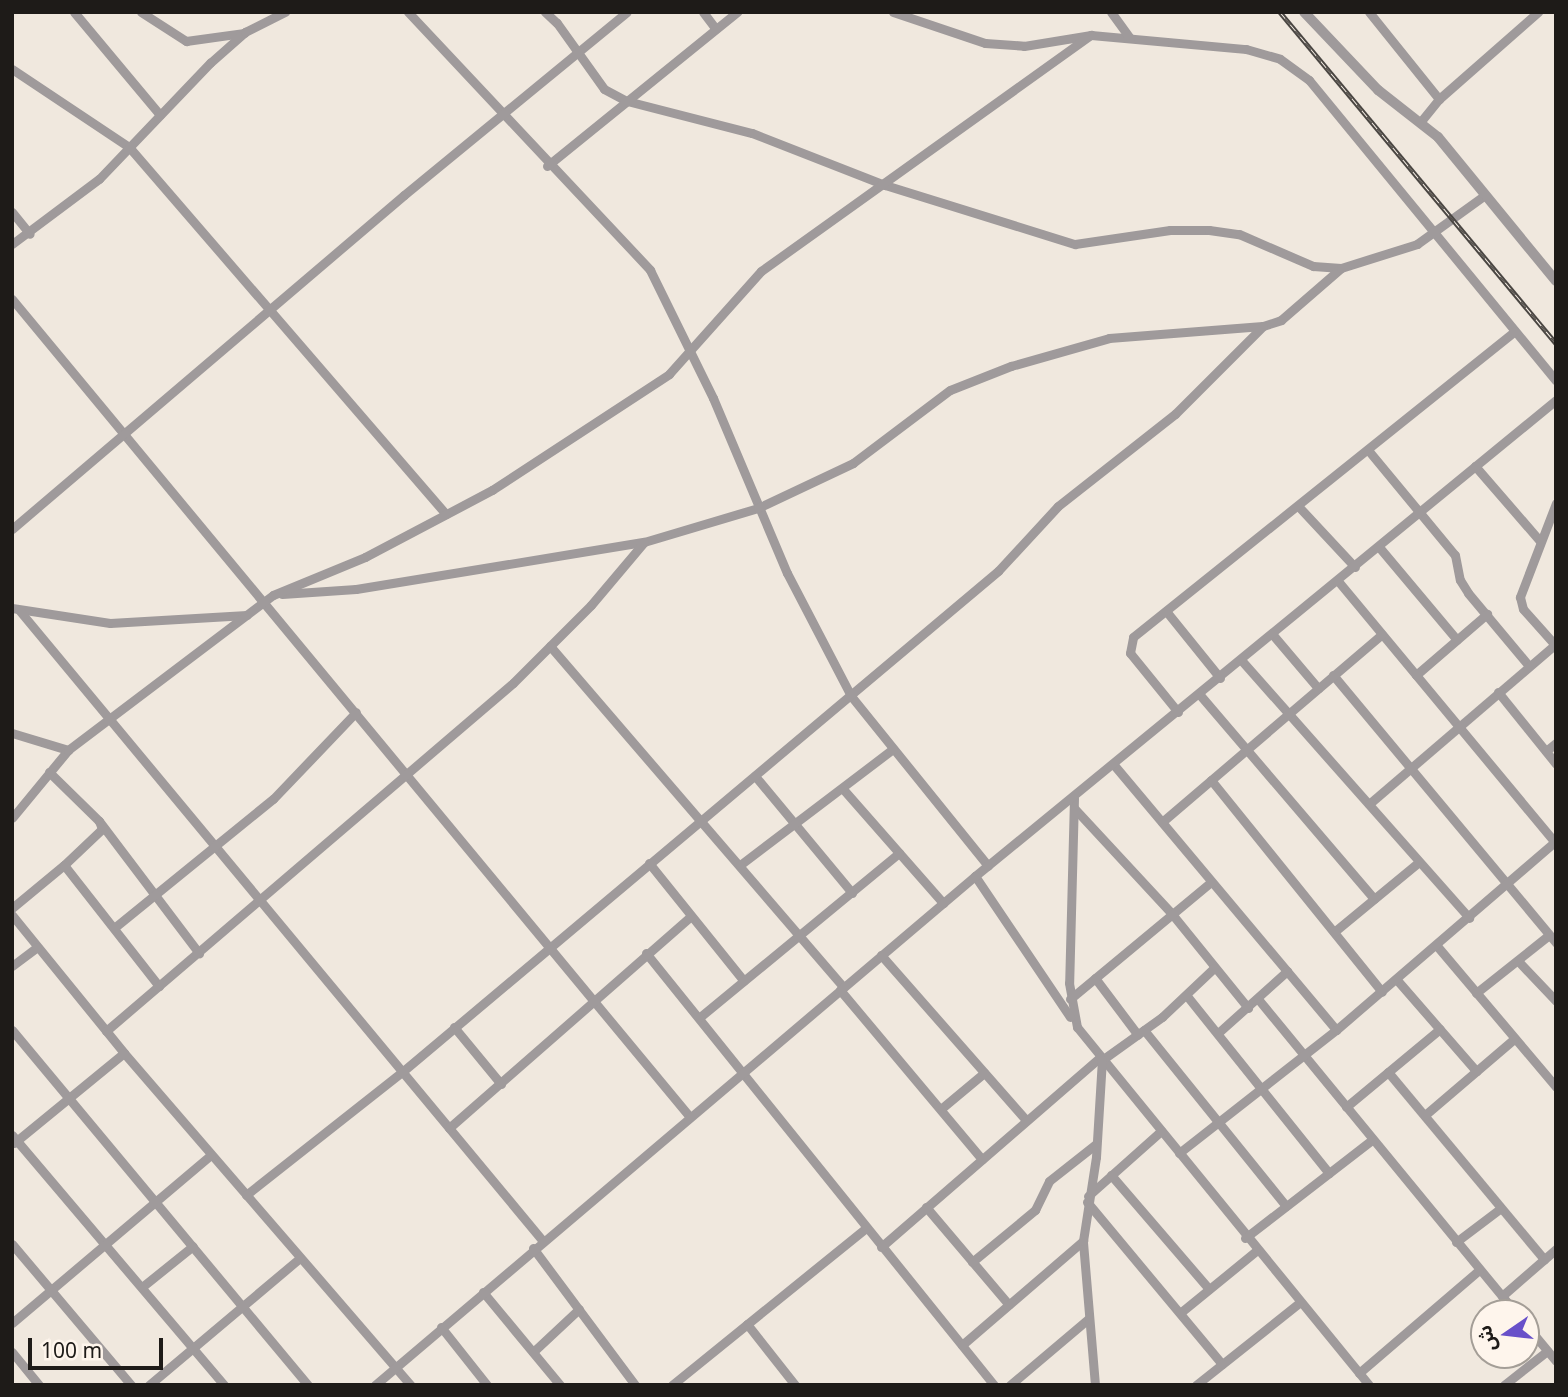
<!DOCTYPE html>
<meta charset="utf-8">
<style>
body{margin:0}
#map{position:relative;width:1568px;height:1397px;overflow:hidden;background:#f0e8de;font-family:"Noto Sans","Noto Sans Arabic",sans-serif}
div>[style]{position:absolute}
.minor>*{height:9px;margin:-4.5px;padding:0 4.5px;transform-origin:4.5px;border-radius:4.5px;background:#9f9a9b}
.tertiary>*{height:10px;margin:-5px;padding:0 5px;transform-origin:5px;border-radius:5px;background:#9f9a9b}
.rail>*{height:5px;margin-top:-2.5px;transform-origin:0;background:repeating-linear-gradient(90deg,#fef5ec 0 8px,#4a4642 0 16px);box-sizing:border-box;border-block:2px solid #4a4642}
span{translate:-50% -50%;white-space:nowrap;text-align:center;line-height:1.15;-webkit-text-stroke:5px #fef5ec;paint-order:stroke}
.frame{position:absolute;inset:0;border:14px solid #1e1b18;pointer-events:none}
.north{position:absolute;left:1470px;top:1299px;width:70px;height:70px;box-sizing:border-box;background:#fef5ec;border:2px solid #a49e97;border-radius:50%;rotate:256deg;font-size:19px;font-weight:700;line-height:28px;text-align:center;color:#1e1b18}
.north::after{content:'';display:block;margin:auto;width:24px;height:32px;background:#6850c9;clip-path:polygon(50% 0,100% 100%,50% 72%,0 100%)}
.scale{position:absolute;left:28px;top:1338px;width:135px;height:32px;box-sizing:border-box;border:4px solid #1e1b18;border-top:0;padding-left:9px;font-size:21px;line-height:24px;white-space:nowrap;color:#1e1b18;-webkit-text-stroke:5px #fef5ec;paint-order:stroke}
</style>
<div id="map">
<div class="minor">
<i style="left:74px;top:12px;width:134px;rotate:50.1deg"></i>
<i style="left:141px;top:12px;width:54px;rotate:32.8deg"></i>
<i style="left:186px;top:41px;width:59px;rotate:-7.9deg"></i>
<i style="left:408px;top:12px;width:354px;rotate:46.8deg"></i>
<i style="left:650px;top:270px;width:143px;rotate:63.8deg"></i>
<i style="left:713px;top:398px;width:190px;rotate:67.1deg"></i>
<i style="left:787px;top:573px;width:139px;rotate:62.5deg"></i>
<i style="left:851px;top:696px;width:218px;rotate:51.1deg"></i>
<i style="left:545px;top:12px;width:16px;rotate:43deg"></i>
<i style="left:557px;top:23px;width:81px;rotate:54.5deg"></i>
<i style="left:604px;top:89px;width:26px;rotate:28deg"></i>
<i style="left:627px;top:101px;width:129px;rotate:14.4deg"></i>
<i style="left:752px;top:133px;width:143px;rotate:21.4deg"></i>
<i style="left:885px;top:185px;width:199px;rotate:17.3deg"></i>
<i style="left:1075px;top:244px;width:96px;rotate:-8.4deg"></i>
<i style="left:1170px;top:230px;width:39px"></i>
<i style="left:1209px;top:230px;width:30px;rotate:8deg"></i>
<i style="left:1239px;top:234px;width:81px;rotate:23.4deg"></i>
<i style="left:1313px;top:266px;width:28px;rotate:4deg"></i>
<i style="left:703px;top:12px;width:21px;rotate:53deg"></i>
<i style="left:893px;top:12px;width:97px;rotate:18.6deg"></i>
<i style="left:985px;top:43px;width:39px;rotate:4deg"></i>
<i style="left:1024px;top:46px;width:68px;rotate:-9.3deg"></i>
<i style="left:1091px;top:35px;width:156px;rotate:5.2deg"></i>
<i style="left:1246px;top:49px;width:35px;rotate:16deg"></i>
<i style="left:1280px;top:59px;width:36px;rotate:36deg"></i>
<i style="left:1309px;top:80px;width:389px;rotate:50.6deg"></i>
<i style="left:1111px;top:12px;width:32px;rotate:54deg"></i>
<i style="left:1369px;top:12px;width:112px;rotate:51.2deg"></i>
<i style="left:12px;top:69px;width:141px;rotate:33.7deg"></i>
<i style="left:129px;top:147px;width:485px;rotate:49.2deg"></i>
<i style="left:1422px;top:120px;width:27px;rotate:-51deg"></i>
<i style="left:1439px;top:99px;width:132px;rotate:-41.3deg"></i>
<i style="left:547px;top:166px;width:245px;rotate:-39deg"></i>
<i style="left:12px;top:212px;width:28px;rotate:51deg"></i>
<i style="left:12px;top:244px;width:109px;rotate:-36.8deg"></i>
<i style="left:99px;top:179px;width:161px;rotate:-46.3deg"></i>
<i style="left:210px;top:63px;width:47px;rotate:-41.5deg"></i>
<i style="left:245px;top:32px;width:45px;rotate:-26.6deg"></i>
<i style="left:12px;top:299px;width:1061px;rotate:50.35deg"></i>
<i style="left:1368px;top:450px;width:136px;rotate:50.4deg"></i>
<i style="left:1455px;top:555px;width:25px;rotate:79deg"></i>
<i style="left:1460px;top:580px;width:15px;rotate:58deg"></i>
<i style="left:1468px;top:593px;width:95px;rotate:50.1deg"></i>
<i style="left:1475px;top:466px;width:99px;rotate:49.1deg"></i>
<i style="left:1556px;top:503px;width:101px;rotate:111deg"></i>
<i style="left:1520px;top:597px;width:12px;rotate:76deg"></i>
<i style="left:1523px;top:609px;width:50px;rotate:48.3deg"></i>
<i style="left:1299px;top:507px;width:82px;rotate:47deg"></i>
<i style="left:12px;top:529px;width:515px;rotate:-40.43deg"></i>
<i style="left:404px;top:195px;width:288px;rotate:-39.4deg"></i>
<i style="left:1379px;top:547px;width:121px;rotate:50deg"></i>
<i style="left:1338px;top:581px;width:342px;rotate:50.3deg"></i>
<i style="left:282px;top:594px;width:74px;rotate:-3.9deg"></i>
<i style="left:356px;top:589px;width:292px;rotate:-9.3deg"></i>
<i style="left:644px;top:542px;width:119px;rotate:-16.6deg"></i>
<i style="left:758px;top:508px;width:105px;rotate:-25.3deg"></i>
<i style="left:853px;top:463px;width:121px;rotate:-37deg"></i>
<i style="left:950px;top:390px;width:66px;rotate:-21.5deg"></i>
<i style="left:1011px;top:366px;width:102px;rotate:-15.9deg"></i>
<i style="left:1109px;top:338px;width:154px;rotate:-4.5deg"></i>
<i style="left:1263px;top:326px;width:19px;rotate:-18deg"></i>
<i style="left:1281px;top:320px;width:79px;rotate:-40.9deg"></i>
<i style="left:1341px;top:268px;width:80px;rotate:-17.5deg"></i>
<i style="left:1417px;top:244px;width:84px;rotate:-35.8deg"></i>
<i style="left:12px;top:608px;width:99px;rotate:8.7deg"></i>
<i style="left:110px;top:623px;width:137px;rotate:-3.3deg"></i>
<i style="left:19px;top:610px;width:819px;rotate:50.3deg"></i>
<i style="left:1166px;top:611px;width:86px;rotate:51.1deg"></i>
<i style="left:1273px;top:635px;width:70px;rotate:49.7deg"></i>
<i style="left:550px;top:646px;width:450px;rotate:49.3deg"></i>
<i style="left:1242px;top:661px;width:343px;rotate:48.5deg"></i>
<i style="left:1333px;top:675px;width:349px;rotate:50.2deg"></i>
<i style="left:1416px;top:675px;width:94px;rotate:-40.7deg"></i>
<i style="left:1498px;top:692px;width:92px;rotate:51.1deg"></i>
<i style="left:1200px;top:695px;width:268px;rotate:49.5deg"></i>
<i style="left:1178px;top:712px;width:76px;rotate:-129.1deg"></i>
<i style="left:1130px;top:653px;width:16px;rotate:-79deg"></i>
<i style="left:1133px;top:637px;width:489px;rotate:-38.7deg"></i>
<i style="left:12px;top:733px;width:59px;rotate:16.9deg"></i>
<i style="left:1546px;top:751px;width:13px;rotate:-39deg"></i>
<i style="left:1114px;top:765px;width:346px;rotate:50deg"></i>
<i style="left:49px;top:772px;width:70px;rotate:44.4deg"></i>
<i style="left:99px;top:821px;width:9px;rotate:69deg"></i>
<i style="left:102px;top:829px;width:52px;rotate:136.5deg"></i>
<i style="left:755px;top:776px;width:152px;rotate:50.3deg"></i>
<i style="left:1211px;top:780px;width:272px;rotate:51.1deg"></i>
<i style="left:843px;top:789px;width:152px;rotate:48.7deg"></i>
<i style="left:1074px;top:798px;width:185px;rotate:91.5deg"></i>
<i style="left:1069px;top:983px;width:45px;rotate:79.7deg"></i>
<i style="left:1077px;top:1027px;width:462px;rotate:50.8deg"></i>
<i style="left:1369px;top:804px;width:246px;rotate:-40.6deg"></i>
<i style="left:1074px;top:808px;width:144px;rotate:47.2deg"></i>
<i style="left:1172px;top:914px;width:121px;rotate:51deg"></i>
<i style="left:12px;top:818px;width:88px;rotate:-50.5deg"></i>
<i style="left:68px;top:750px;width:257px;rotate:-37.1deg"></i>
<i style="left:273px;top:595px;width:100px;rotate:-22.4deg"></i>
<i style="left:365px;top:557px;width:144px;rotate:-27.8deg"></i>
<i style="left:492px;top:490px;width:212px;rotate:-33.2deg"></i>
<i style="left:669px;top:374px;width:138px;rotate:-48.2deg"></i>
<i style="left:761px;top:271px;width:406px;rotate:-35.6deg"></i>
<i style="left:99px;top:821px;width:166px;rotate:52.9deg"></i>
<i style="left:1162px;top:822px;width:289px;rotate:-40.5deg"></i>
<i style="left:649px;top:863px;width:151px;rotate:51.2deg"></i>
<i style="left:740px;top:865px;width:192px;rotate:-37.2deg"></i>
<i style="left:975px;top:876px;width:170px;rotate:56deg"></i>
<i style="left:12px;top:908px;width:67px;rotate:-39.6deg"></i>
<i style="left:64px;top:865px;width:154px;rotate:51.9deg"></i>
<i style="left:12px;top:915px;width:178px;rotate:50.9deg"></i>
<i style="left:124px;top:1053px;width:439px;rotate:49.2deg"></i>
<i style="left:114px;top:928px;width:205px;rotate:-39.1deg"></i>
<i style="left:273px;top:799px;width:120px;rotate:-46.3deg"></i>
<i style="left:1334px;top:932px;width:110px;rotate:-39.5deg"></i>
<i style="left:1437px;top:946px;width:185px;rotate:49.8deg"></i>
<i style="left:646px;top:953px;width:555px;rotate:51.15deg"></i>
<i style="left:881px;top:955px;width:220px;rotate:48.7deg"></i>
<i style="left:1519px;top:962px;width:54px;rotate:46.5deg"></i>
<i style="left:12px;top:966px;width:31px;rotate:-37deg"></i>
<i style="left:1095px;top:978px;width:71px;rotate:53deg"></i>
<i style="left:1397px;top:980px;width:121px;rotate:49deg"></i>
<i style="left:840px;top:990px;width:221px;rotate:50deg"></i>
<i style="left:1476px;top:993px;width:93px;rotate:-38.5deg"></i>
<i style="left:1187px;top:996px;width:227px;rotate:51.3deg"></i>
<i style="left:1070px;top:999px;width:183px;rotate:-39.7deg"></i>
<i style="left:1258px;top:999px;width:406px;rotate:50.6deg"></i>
<i style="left:700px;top:1017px;width:258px;rotate:-39.5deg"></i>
<i style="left:454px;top:1027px;width:74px;rotate:50.5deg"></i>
<i style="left:12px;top:1030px;width:462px;rotate:50.2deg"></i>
<i style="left:1144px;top:1030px;width:226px;rotate:51.1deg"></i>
<i style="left:106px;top:1031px;width:535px;rotate:-40.53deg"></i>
<i style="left:513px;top:683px;width:110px;rotate:-45deg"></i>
<i style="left:591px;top:605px;width:82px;rotate:-49.9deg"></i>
<i style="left:1218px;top:1033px;width:93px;rotate:-41.9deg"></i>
<i style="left:1102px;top:1060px;width:74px;rotate:-35.6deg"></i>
<i style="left:1162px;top:1017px;width:71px;rotate:-43.3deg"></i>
<i style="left:1388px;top:1072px;width:244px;rotate:50.2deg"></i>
<i style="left:1346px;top:1107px;width:122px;rotate:-39.7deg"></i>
<i style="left:942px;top:1108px;width:55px;rotate:-39.8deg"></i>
<i style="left:1425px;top:1115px;width:117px;rotate:-40.5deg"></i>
<i style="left:449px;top:1128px;width:320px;rotate:-41.2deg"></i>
<i style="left:12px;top:1135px;width:328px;rotate:49.7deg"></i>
<i style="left:14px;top:1143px;width:142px;rotate:-39.3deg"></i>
<i style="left:1179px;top:1153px;width:199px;rotate:-38.1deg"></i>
<i style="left:1336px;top:1030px;width:290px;rotate:-40.7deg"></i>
<i style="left:1111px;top:1175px;width:150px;rotate:49.3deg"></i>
<i style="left:246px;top:1195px;width:199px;rotate:-38.3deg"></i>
<i style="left:402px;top:1072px;width:779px;rotate:-40.05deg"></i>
<i style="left:998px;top:571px;width:88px;rotate:-47.3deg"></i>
<i style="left:1058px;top:506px;width:149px;rotate:-38.2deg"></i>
<i style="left:1175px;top:414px;width:124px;rotate:-45deg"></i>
<i style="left:1088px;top:1196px;width:98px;rotate:-41.7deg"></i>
<i style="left:1087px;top:1202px;width:211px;rotate:50.2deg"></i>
<i style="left:926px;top:1207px;width:128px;rotate:49.7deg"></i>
<i style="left:1245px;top:1238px;width:160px;rotate:-37.7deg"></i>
<i style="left:1456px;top:1242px;width:56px;rotate:-37.1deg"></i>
<i style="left:12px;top:1244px;width:185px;rotate:49.8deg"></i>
<i style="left:881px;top:1247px;width:290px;rotate:-40.9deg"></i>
<i style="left:533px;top:1248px;width:171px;rotate:53.3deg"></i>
<i style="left:972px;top:1262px;width:82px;rotate:-39.5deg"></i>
<i style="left:1035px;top:1210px;width:32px;rotate:-64deg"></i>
<i style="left:1049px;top:1181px;width:60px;rotate:-38.2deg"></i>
<i style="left:142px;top:1287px;width:65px;rotate:-38.8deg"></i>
<i style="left:483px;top:1292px;width:121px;rotate:50.4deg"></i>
<i style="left:1502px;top:1296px;width:72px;rotate:-41deg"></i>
<i style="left:1180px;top:1313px;width:98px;rotate:-39.2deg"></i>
<i style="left:12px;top:1323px;width:260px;rotate:-40.2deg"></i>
<i style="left:747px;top:1324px;width:78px;rotate:51.8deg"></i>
<i style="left:1526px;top:1325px;width:47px;rotate:50.2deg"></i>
<i style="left:441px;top:1327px;width:74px;rotate:51.6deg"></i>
<i style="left:962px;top:1345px;width:160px;rotate:-40.7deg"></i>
<i style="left:12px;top:1352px;width:43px;rotate:50.7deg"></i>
<i style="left:533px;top:1352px;width:63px;rotate:-43.1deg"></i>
<i style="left:1359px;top:1373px;width:158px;rotate:-40.6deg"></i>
<i style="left:149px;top:1385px;width:197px;rotate:-40.1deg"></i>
<i style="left:375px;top:1385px;width:787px;rotate:-40.31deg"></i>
<i style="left:975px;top:876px;width:751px;rotate:-39.33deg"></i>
<i style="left:672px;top:1385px;width:250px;rotate:-39deg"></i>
<i style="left:1010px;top:1385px;width:102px;rotate:-40.2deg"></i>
<i style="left:1095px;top:1385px;width:144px;rotate:-94.8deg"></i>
<i style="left:1083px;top:1241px;width:85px;rotate:-81.2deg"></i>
<i style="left:1096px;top:1157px;width:97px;rotate:-86.5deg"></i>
<i style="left:1196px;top:1385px;width:132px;rotate:-38.5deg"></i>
<i style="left:1504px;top:1385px;width:55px;rotate:-38.3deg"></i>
</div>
<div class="tertiary">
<i style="left:1304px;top:12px;width:108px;rotate:46.5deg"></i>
<i style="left:1378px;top:90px;width:76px;rotate:38.1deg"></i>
<i style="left:1438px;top:137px;width:186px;rotate:50.7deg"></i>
</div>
<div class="rail">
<i style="left:1280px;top:12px;width:431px;rotate:50.2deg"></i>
</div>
<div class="frame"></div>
<div class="north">ش</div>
<div class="scale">100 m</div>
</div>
